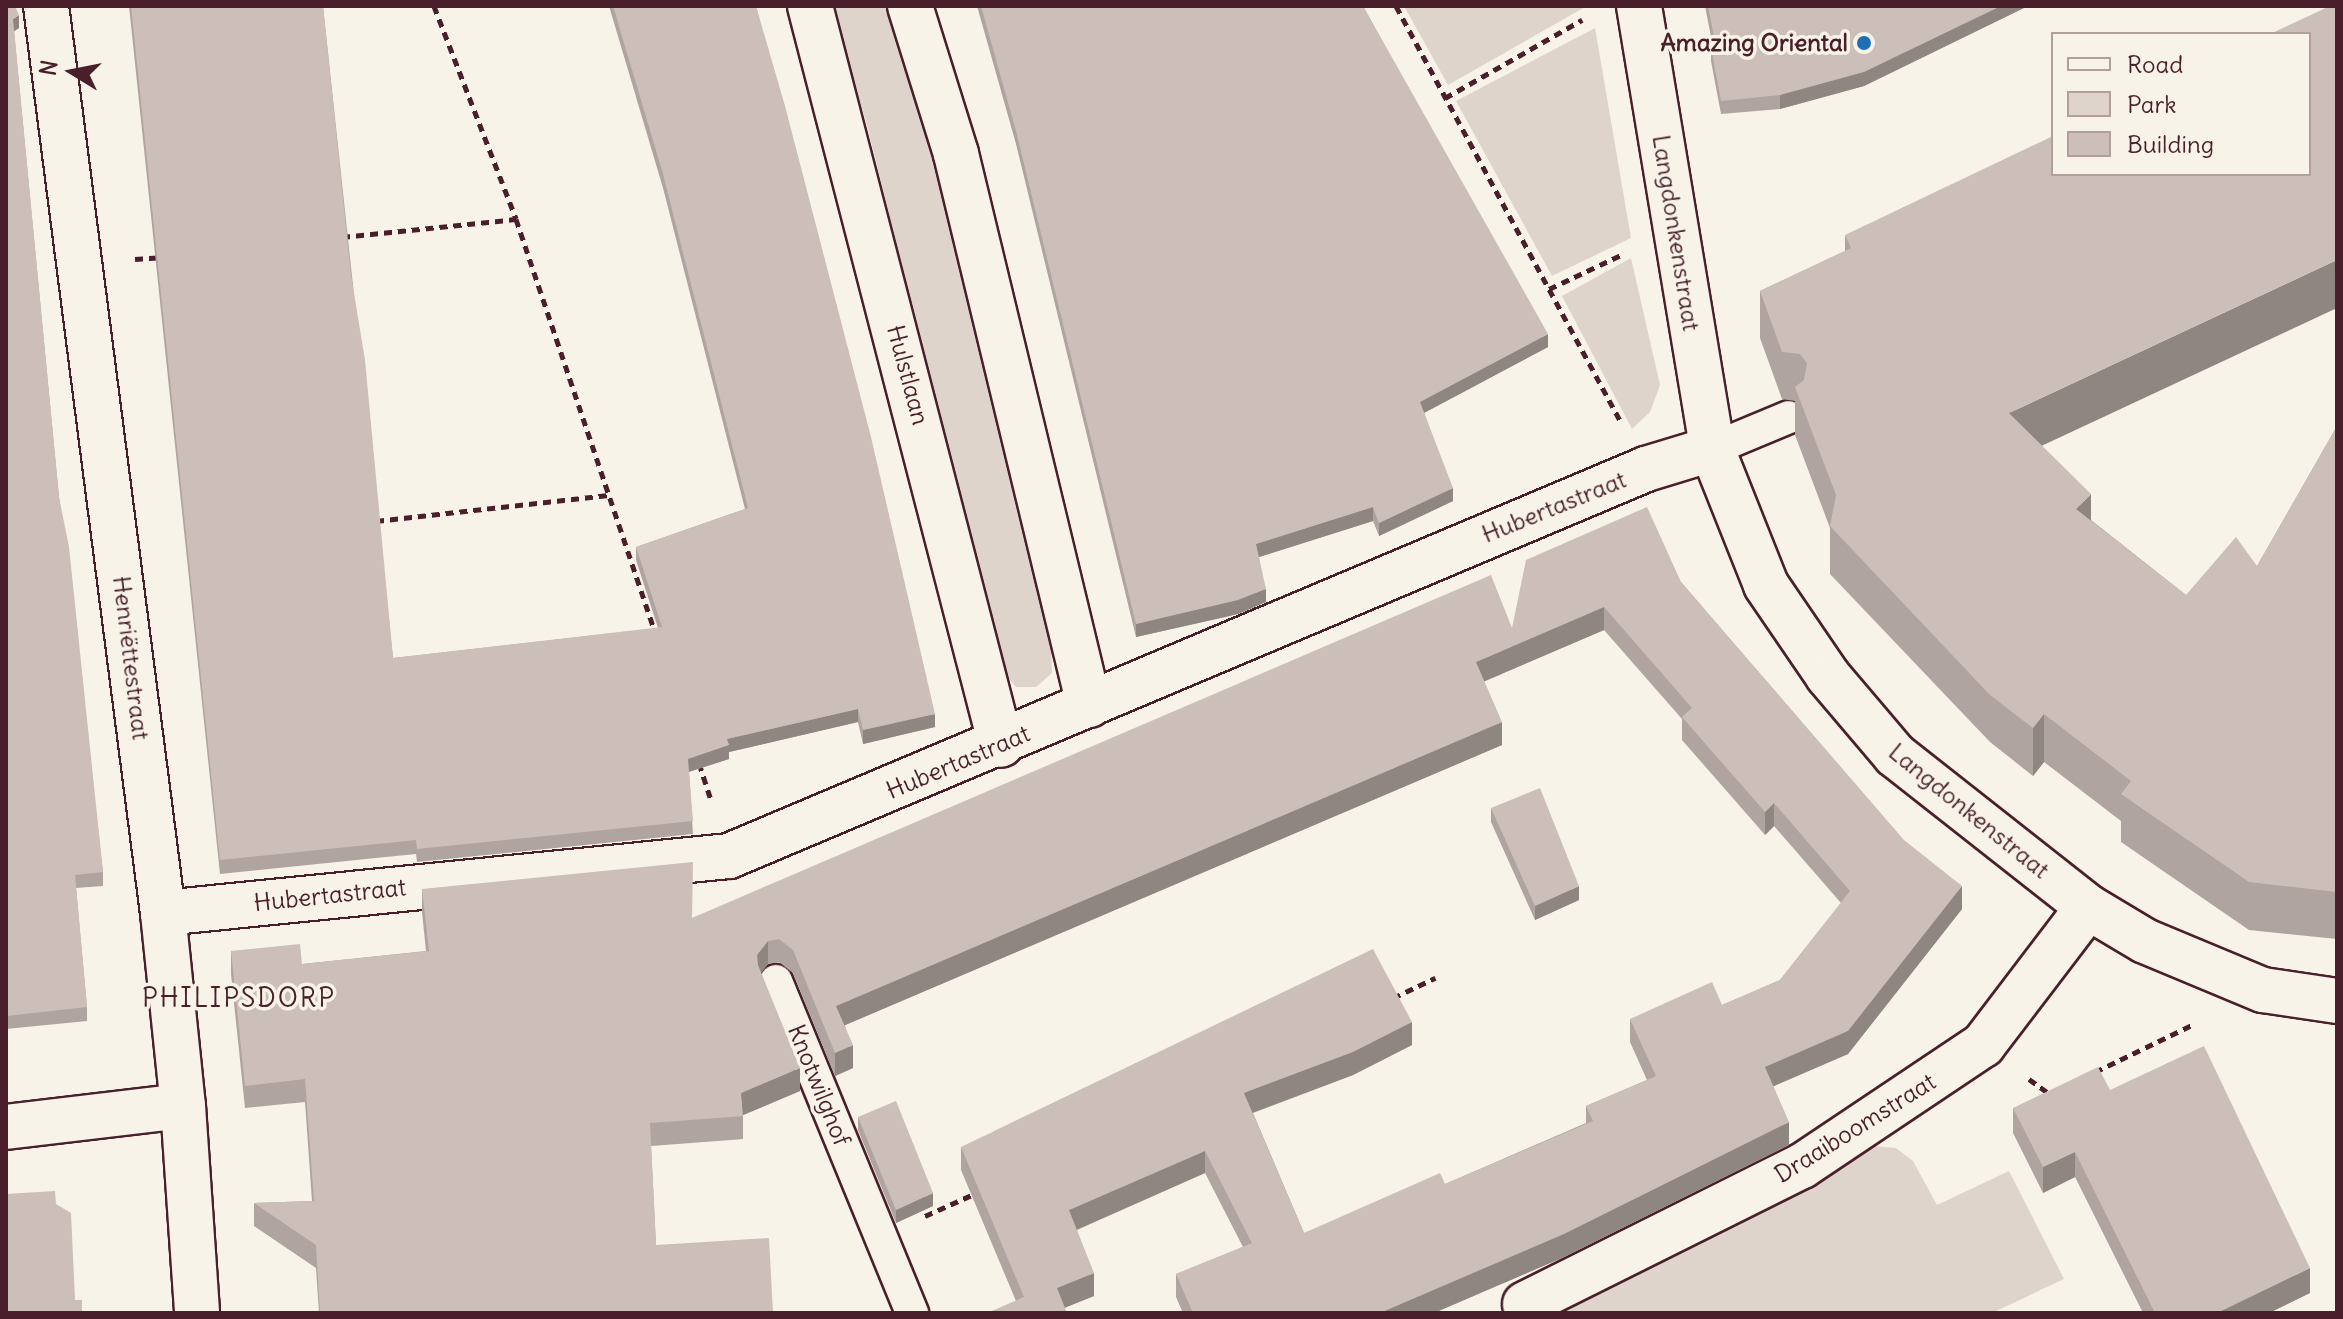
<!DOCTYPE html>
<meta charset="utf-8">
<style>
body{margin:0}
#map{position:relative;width:2343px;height:1319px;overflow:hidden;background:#f7f3e8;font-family:Delius,sans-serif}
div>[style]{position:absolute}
.green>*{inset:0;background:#ded4cc}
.path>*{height:5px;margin-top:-2.5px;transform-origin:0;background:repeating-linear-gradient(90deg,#4a1f2b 0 8px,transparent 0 14px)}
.roads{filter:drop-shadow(2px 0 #4a1f2b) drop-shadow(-2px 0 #4a1f2b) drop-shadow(0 2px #4a1f2b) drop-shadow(0 -2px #4a1f2b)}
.service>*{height:32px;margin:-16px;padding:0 16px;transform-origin:16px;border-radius:16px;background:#f7f3e8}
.minor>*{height:44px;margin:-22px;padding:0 22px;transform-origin:22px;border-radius:22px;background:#f7f3e8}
.wall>*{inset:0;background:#afa49f}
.shaded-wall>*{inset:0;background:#8f8682}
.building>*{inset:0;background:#ccbfb9}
.dots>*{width:22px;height:22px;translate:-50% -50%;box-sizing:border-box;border:4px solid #f7f3e8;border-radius:50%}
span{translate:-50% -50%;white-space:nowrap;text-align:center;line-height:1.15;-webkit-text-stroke:7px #f7f3e8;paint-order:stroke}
.poi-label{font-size:24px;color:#4a1f2b;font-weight:700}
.right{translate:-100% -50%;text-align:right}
.street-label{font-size:24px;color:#4a1f2b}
.neighbourhood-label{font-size:26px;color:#4a1f2b;letter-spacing:2px}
.frame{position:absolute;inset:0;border:8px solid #4a1f2b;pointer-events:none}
.legend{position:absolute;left:2051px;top:32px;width:260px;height:144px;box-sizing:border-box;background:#f7f3e8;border:2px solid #b29e9c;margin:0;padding:10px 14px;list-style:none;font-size:24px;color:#4a1f2b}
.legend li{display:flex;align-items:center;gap:16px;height:40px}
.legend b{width:40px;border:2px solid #b29e9c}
.north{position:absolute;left:32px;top:32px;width:80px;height:80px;-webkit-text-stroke:6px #f7f3e8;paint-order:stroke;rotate:280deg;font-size:22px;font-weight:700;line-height:32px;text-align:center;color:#4a1f2b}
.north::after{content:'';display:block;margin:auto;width:28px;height:36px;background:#4a1f2b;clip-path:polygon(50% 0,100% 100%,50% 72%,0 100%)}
</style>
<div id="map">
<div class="green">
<i style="clip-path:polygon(832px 6px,890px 6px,928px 131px,1051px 641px,1052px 673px,1036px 687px,1016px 687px,1002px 671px,867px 125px)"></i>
<i style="clip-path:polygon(1404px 6px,1587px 6px,1448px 85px)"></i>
<i style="clip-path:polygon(1595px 28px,1631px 238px,1552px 276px,1456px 101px)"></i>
<i style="clip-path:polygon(1631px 258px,1660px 385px,1650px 412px,1632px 429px,1562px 296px)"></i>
<i style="clip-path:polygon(1873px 1146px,1896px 1148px,1913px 1161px,1937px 1205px,2009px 1171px,2064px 1279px,1992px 1313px,1530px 1313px,1782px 1185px)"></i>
</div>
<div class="path">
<i style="left:434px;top:6px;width:228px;rotate:68.9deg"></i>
<i style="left:516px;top:219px;width:436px;rotate:71.4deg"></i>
<i style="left:1396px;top:6px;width:471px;rotate:61.6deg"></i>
<i style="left:1445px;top:98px;width:158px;rotate:-29.7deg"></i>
<i style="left:342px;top:237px;width:175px;rotate:-5.9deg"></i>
<i style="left:135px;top:259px;width:26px;rotate:-4deg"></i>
<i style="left:1549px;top:289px;width:82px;rotate:-25.3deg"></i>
<i style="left:376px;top:521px;width:234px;rotate:-6.4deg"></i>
<i style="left:699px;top:763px;width:38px;rotate:72deg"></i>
<i style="left:1393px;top:998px;width:47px;rotate:-25.5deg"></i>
<i style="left:2095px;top:1072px;width:110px;rotate:-25.9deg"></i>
<i style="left:2029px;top:1079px;width:26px;rotate:36deg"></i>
<i style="left:925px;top:1216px;width:54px;rotate:-24.2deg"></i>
</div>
<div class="roads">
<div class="service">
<i style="left:1712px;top:449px;width:83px;rotate:-22.6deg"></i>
<i style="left:776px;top:981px;width:359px;rotate:67.7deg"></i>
</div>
<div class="minor">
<i style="left:46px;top:6px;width:915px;rotate:82.65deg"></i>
<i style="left:163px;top:913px;width:194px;rotate:84.1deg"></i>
<i style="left:183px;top:1106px;width:207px;rotate:86.1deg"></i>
<i style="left:810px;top:6px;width:763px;rotate:75.51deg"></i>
<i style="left:910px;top:6px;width:155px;rotate:72.7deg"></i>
<i style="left:956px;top:154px;width:567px;rotate:76.43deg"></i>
<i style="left:1639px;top:6px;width:449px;rotate:80.6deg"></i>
<i style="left:1712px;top:449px;width:146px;rotate:68.3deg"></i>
<i style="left:1766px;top:585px;width:110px;rotate:55.7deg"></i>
<i style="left:1828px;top:676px;width:104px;rotate:49.7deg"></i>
<i style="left:1895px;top:755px;width:246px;rotate:38.2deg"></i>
<i style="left:2088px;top:907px;width:66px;rotate:30.8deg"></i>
<i style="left:2145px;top:941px;width:128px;rotate:22.6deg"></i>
<i style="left:2263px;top:990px;width:75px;rotate:8.5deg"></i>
<i style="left:163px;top:913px;width:569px;rotate:-5.75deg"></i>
<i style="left:729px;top:856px;width:995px;rotate:-22.88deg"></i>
<i style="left:1646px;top:469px;width:69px;rotate:-16.9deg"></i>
<i style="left:6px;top:1127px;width:178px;rotate:-6.8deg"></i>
<i style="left:1525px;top:1304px;width:309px;rotate:-26.5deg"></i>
<i style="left:1802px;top:1166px;width:218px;rotate:-33.8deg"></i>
<i style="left:1983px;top:1045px;width:173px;rotate:-52.7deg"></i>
</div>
</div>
<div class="wall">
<i style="clip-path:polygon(6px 6px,19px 28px,14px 31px,59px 497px,103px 872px,103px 886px,76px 888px,87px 1007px,87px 1021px,6px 1029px)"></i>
<i style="clip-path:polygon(129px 6px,323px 6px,393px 658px,658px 628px,636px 560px,636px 547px,745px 509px,663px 188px,609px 6px,756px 6px,935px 727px,863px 744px,858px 722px,729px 752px,729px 759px,689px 772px,693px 834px,417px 862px,416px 854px,220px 874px)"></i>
<i style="clip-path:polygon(977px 6px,1363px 6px,1548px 347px,1424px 413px,1453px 501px,1379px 536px,1373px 521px,1259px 557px,1266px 602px,1238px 614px,1136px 637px,1016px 144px)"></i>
<i style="clip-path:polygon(1705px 6px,2028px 6px,1864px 86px,1780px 109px,1721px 114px,1711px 61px,1711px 48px,1713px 47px)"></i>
<i style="clip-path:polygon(1845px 235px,2042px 446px,2091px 520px,2186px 595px,2257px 566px,2337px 426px,2337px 939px,2249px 930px,2121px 842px,2121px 821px,2044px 762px,2033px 776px,1990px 742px,1830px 574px,1830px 528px,1795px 435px,1795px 401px,1782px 399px,1760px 338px,1760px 291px,1845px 251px)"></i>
<i style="clip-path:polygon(1681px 582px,1962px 909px,1848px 1054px,1773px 1086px,1789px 1145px,1564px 1257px,1434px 1313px,1183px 1313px,1176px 1297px,1176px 1274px,1243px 1247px,1205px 1173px,1077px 1230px,1094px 1296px,1065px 1307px,1016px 1301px,961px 1170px,961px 1147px,1412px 1045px,1353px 1075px,1253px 1113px,1304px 1233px,1445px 1184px,1586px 1123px,1586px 1106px,1647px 1080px,1630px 1042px,1630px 1019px,1722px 1005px,1780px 980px,1841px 903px,1774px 826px,1765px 835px,1682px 740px,1682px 719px,1604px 630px,1484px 681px,1502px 745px,845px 1025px,853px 1068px,835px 1076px,793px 973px,779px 962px,768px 964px,761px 972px,800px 1091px,743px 1115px,743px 1139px,651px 1146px,656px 1245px,773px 1313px,319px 1313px,316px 1268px,254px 1226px,254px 1203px,312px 1201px,305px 1102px,245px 1108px,231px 974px,231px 951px,302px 964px,426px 951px,422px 912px,422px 889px,692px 918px,1512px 628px)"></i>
<i style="clip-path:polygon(1491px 808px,1579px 900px,1535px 920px,1491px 822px)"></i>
<i style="clip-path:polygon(2110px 1090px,2310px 1293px,2269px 1313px,2143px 1313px,2075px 1177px,2043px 1193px,2013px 1133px,2013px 1108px)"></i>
<i style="clip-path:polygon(858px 1117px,933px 1206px,896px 1223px,858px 1130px)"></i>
</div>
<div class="shaded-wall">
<i style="clip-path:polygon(2001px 6px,2028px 6px,1864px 86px,1780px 109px,1780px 95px)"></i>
<i style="clip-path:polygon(19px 15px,19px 28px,13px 32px,13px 19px)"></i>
<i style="clip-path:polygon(2337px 260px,2337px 308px,2009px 461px,2009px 413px)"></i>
<i style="clip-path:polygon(1548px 334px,1548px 347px,1420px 415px,1420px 402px)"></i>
<i style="clip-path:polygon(1453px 488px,1453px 501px,1379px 536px,1379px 523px)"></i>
<i style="clip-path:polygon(2091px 494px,2091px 541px,2076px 509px)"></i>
<i style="clip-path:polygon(1373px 507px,1373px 521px,1256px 558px,1256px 544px)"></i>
<i style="clip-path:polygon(1266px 589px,1266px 602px,1238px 614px,1136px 637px,1136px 624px)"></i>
<i style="clip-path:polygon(1604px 607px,1604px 630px,1476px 685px,1476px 662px)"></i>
<i style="clip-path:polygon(858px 709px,858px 722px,729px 752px,729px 759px,688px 772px,688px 759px,727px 739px)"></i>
<i style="clip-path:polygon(935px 714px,935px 727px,863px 744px,863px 730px)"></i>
<i style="clip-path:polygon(2044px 714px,2044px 762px,2033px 776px,2033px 728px)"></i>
<i style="clip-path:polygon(1502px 722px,1502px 745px,836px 1029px,836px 1006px)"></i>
<i style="clip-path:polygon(1774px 803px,1774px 826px,1765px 835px,1765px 812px)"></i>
<i style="clip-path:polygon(1579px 886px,1579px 900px,1535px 920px,1535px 906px)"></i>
<i style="clip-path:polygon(1962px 886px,1962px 909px,1848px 1054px,1765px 1090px,1765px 1067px)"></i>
<i style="clip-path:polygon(768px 941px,768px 964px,757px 978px,757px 955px)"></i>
<i style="clip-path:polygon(1412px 1022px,1412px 1045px,1353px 1075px,1244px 1116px,1244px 1093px)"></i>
<i style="clip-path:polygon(853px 1045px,853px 1068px,835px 1076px,835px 1053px)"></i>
<i style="clip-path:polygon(800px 1068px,800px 1091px,741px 1116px,741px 1093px)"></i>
<i style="clip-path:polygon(1789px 1122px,1789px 1145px,1564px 1257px,1434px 1313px,1380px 1313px)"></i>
<i style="clip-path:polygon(1205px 1151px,1205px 1173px,1069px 1233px,1069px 1210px)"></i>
<i style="clip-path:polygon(2075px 1152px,2075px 1177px,2043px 1193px,2043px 1167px)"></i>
<i style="clip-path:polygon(933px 1193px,933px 1206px,896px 1223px,896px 1210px)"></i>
<i style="clip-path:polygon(2310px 1268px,2310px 1293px,2269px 1313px,2217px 1313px)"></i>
<i style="clip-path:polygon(1094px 1273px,1094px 1296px,1057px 1311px,1057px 1288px)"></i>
</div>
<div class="building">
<i style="clip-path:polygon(6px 6px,15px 6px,19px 15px,13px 19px,59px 497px,69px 547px,103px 872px,75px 875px,87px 1007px,6px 1016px)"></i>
<i style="clip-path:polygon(131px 6px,323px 6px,351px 275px,365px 360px,393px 658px,662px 627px,636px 547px,748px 508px,663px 174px,613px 6px,756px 6px,785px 106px,871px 437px,935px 714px,863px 730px,858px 709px,727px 739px,729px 745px,688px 759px,693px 821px,417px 849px,416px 840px,220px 860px)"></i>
<i style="clip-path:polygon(981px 6px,1363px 6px,1548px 334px,1420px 402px,1453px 488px,1379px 523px,1373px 507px,1256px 544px,1266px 589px,1238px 600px,1136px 624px,1016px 131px)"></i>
<i style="clip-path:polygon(1708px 6px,2001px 6px,1864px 72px,1780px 95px,1721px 101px,1711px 48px,1716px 47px)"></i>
<i style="clip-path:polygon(2330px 6px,2337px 6px,2337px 260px,2009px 413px,2091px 494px,2076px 509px,2186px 595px,2236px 537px,2257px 566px,2337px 426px,2337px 892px,2249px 882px,2121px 794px,2131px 781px,2044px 714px,2033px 728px,1990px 695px,1830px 526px,1836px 495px,1795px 387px,1804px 380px,1807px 363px,1800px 354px,1782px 352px,1760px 291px,1851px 248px,1845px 235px,2053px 136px,2053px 174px,2309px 174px,2309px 34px,2270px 34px)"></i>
<i style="clip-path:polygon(1647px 507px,1681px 582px,1904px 840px,1962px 886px,1848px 1031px,1765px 1067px,1789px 1122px,1564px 1234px,1380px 1313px,1193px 1313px,1176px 1274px,1252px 1243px,1205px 1151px,1069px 1210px,1094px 1273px,1057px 1288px,1067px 1313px,987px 1313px,1024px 1297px,961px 1147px,1373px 949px,1412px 1022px,1353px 1052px,1244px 1093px,1304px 1233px,1440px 1173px,1445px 1184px,1593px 1121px,1586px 1106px,1656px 1076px,1630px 1019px,1712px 982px,1722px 1005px,1780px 980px,1850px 891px,1774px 803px,1765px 812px,1682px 717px,1692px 708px,1604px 607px,1476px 662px,1502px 722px,836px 1006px,853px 1045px,835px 1053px,793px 950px,779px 939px,768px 941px,757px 955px,758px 965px,800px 1068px,741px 1093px,743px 1116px,650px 1123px,656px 1245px,769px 1238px,773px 1313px,320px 1313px,316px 1245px,254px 1203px,314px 1201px,305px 1079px,245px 1086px,231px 951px,300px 944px,302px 964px,429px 951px,422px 889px,693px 862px,692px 918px,1491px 575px,1512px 628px,1526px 560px)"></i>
<i style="clip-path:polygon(1540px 788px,1579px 886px,1535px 906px,1491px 808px)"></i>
<i style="clip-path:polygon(2204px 1046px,2310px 1268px,2217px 1313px,2155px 1313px,2075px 1152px,2043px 1167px,2013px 1108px,2098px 1067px,2110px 1090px)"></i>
<i style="clip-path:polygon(896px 1101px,933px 1193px,896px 1210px,858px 1117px)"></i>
<i style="clip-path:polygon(55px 1191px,56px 1204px,71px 1213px,75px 1300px,82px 1300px,82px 1313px,6px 1313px,6px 1194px)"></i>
</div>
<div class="dots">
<i style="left:1864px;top:43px;background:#1f6fb2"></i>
</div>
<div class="poi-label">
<span class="right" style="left:1848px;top:43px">Amazing Oriental</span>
</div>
<div class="street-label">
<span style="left:1676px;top:233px;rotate:81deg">Langdonkenstraat</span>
<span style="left:908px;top:375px;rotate:75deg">Hulstlaan</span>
<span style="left:1554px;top:507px;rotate:-22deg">Hubertastraat</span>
<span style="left:131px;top:658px;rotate:83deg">Henriëttestraat</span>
<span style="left:958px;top:762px;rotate:-23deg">Hubertastraat</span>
<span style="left:1969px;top:811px;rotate:39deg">Langdonkenstraat</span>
<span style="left:330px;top:895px;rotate:-6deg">Hubertastraat</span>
<span style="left:819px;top:1085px;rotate:68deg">Knotwilghof</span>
<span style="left:1855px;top:1128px;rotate:-32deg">Draaiboomstraat</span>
</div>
<div class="neighbourhood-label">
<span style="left:239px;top:998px">PHILIPSDORP</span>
</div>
<div class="frame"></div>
<ul class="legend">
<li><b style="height:10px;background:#f7f3e8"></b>Road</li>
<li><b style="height:22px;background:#ded4cc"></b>Park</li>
<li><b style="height:22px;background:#ccbfb9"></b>Building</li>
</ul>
<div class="north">N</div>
</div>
